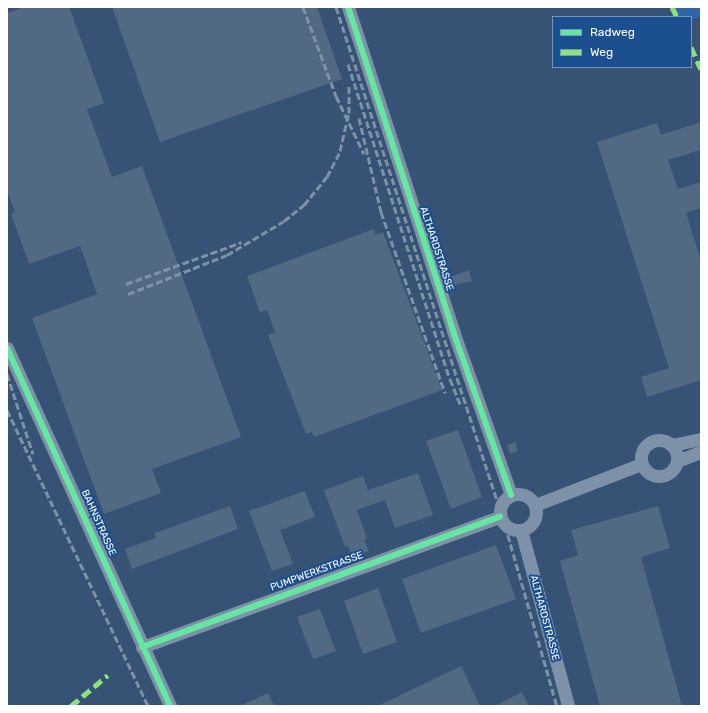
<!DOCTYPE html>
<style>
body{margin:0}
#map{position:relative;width:708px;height:713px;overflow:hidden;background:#365274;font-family:Rubik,sans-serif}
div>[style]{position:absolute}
.green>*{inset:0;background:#2f66a5}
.building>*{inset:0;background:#526984}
.street>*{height:13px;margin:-6.5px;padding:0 6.5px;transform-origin:6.5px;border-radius:6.5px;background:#7d92a8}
.street>.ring{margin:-6.5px;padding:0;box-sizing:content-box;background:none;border:13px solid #7d92a8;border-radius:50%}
.rail>*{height:3px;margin-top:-1.5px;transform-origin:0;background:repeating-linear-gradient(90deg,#7e92a7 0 7px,transparent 0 10px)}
.quiet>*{height:5px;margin-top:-2.5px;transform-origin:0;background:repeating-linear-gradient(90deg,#8de07e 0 10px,transparent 0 15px)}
.cycleway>*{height:6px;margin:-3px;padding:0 3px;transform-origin:3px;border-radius:3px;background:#66e7a1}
span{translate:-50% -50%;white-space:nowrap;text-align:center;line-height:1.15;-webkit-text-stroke:4px #1b4f8f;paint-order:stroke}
.street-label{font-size:10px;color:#fff}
.frame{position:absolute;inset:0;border:8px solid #fff;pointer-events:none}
.legend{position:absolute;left:552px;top:16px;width:140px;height:52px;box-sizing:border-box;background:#1b4f8f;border:1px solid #7695bc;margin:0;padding:5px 7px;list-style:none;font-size:12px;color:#fff}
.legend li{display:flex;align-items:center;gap:8px;height:20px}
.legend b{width:20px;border:1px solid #7695bc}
</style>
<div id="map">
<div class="green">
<i style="clip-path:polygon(672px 7px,701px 7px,701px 16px,691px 20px,691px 17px,677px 17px)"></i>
</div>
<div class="building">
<i style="clip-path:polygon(24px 7px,69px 7px,104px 103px,87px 109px,112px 177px,142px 166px,241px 437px,152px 469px,161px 493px,104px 514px,32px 318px,97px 294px,80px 246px,29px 264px,11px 214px,15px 212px,7px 190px,7px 13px)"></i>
<i style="clip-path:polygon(112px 7px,317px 7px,342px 79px,160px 142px)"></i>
<i style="clip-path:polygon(701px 122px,701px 150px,668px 160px,678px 189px,701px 182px,701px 208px,686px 213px,701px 261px,701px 380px,647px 397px,641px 377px,669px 368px,597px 142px,657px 123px,661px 135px)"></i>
<i style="clip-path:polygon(374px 229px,375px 235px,383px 232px,442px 390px,314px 437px,312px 432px,306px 434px,268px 335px,275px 332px,267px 310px,260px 312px,247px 276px)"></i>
<i style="clip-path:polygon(469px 270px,472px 281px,453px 285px,450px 277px)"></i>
<i style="clip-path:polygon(458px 430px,482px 497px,451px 509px,426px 441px)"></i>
<i style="clip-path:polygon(515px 442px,518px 451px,510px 454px,507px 445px)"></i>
<i style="clip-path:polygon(418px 473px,433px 515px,395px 528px,385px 500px,357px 510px,367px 539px,364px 540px,369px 551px,353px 557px,348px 546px,345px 547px,324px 490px,363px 476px,368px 490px)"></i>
<i style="clip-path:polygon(305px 491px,315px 517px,280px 530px,293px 564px,272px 571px,249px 511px)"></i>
<i style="clip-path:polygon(230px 506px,238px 529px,132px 569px,125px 549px,156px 538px,155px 533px)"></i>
<i style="clip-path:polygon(658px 506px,670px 548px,641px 557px,682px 706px,600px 706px,560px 561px,578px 555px,571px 530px)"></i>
<i style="clip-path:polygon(496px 545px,516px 599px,421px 633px,402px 579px)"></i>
<i style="clip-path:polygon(378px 588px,397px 642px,363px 654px,344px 601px)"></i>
<i style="clip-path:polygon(320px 609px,336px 651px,313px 659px,297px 617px)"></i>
<i style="clip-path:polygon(461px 666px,480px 706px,378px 706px)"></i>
<i style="clip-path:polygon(522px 692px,529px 706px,495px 706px)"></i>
<i style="clip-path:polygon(268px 693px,274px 706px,240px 706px)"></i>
</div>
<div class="street">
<i style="left:348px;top:7px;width:341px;rotate:72deg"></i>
<i style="left:453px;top:331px;width:174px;rotate:70.5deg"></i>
<i style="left:7px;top:348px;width:393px;rotate:65.5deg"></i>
<i class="ring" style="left:641px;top:440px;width:23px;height:23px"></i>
<i style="left:672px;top:445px;width:30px;rotate:-12deg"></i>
<i style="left:677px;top:461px;width:26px;rotate:-21deg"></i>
<i class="ring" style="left:500px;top:494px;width:23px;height:23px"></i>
<i style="left:535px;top:505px;width:114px;rotate:-21.1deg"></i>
<i style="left:521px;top:530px;width:182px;rotate:75deg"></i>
<i style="left:142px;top:647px;width:381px;rotate:-20deg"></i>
</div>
<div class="rail">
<i style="left:303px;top:7px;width:95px;rotate:69.7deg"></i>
<i style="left:336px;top:96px;width:64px;rotate:64.2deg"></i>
<i style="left:336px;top:7px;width:545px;rotate:71.93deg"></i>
<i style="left:505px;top:525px;width:188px;rotate:74deg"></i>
<i style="left:348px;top:64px;width:331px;rotate:72.1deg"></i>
<i style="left:450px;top:379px;width:29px;rotate:68deg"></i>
<i style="left:359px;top:118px;width:97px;rotate:76.8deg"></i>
<i style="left:381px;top:212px;width:192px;rotate:70.5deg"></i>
<i style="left:126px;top:284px;width:123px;rotate:-19.9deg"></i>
<i style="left:128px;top:294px;width:106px;rotate:-21.5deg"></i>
<i style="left:227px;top:255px;width:66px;rotate:-30.8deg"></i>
<i style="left:284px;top:221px;width:26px;rotate:-39deg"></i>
<i style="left:304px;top:205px;width:36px;rotate:-51deg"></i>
<i style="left:327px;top:177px;width:29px;rotate:-63deg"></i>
<i style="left:340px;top:151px;width:39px;rotate:-77deg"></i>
<i style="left:349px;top:113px;width:29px;rotate:-90deg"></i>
<i style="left:7px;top:374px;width:84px;rotate:72deg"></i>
<i style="left:7px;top:410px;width:328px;rotate:64.5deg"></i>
</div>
<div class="quiet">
<i style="left:672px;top:7px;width:11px;rotate:63deg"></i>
<i style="left:691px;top:47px;width:24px;rotate:66deg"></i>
<i style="left:71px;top:706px;width:48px;rotate:-40deg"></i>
</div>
<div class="cycleway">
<i style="left:348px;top:7px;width:341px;rotate:72deg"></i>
<i style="left:453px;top:331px;width:174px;rotate:70.5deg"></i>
<i style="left:7px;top:348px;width:393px;rotate:65.5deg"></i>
<i style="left:142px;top:647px;width:381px;rotate:-20deg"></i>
</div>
<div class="street-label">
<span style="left:436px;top:249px;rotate:72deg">ALTHARDSTRASSE</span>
<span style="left:98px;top:523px;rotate:66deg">BAHNSTRASSE</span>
<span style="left:317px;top:572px;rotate:-20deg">PUMPWERKSTRASSE</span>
<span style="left:544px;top:618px;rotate:75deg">ALTHARDSTRASSE</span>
</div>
<div class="frame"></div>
<ul class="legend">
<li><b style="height:5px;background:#66e7a1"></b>Radweg</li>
<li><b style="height:5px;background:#8de07e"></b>Weg</li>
</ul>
</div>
